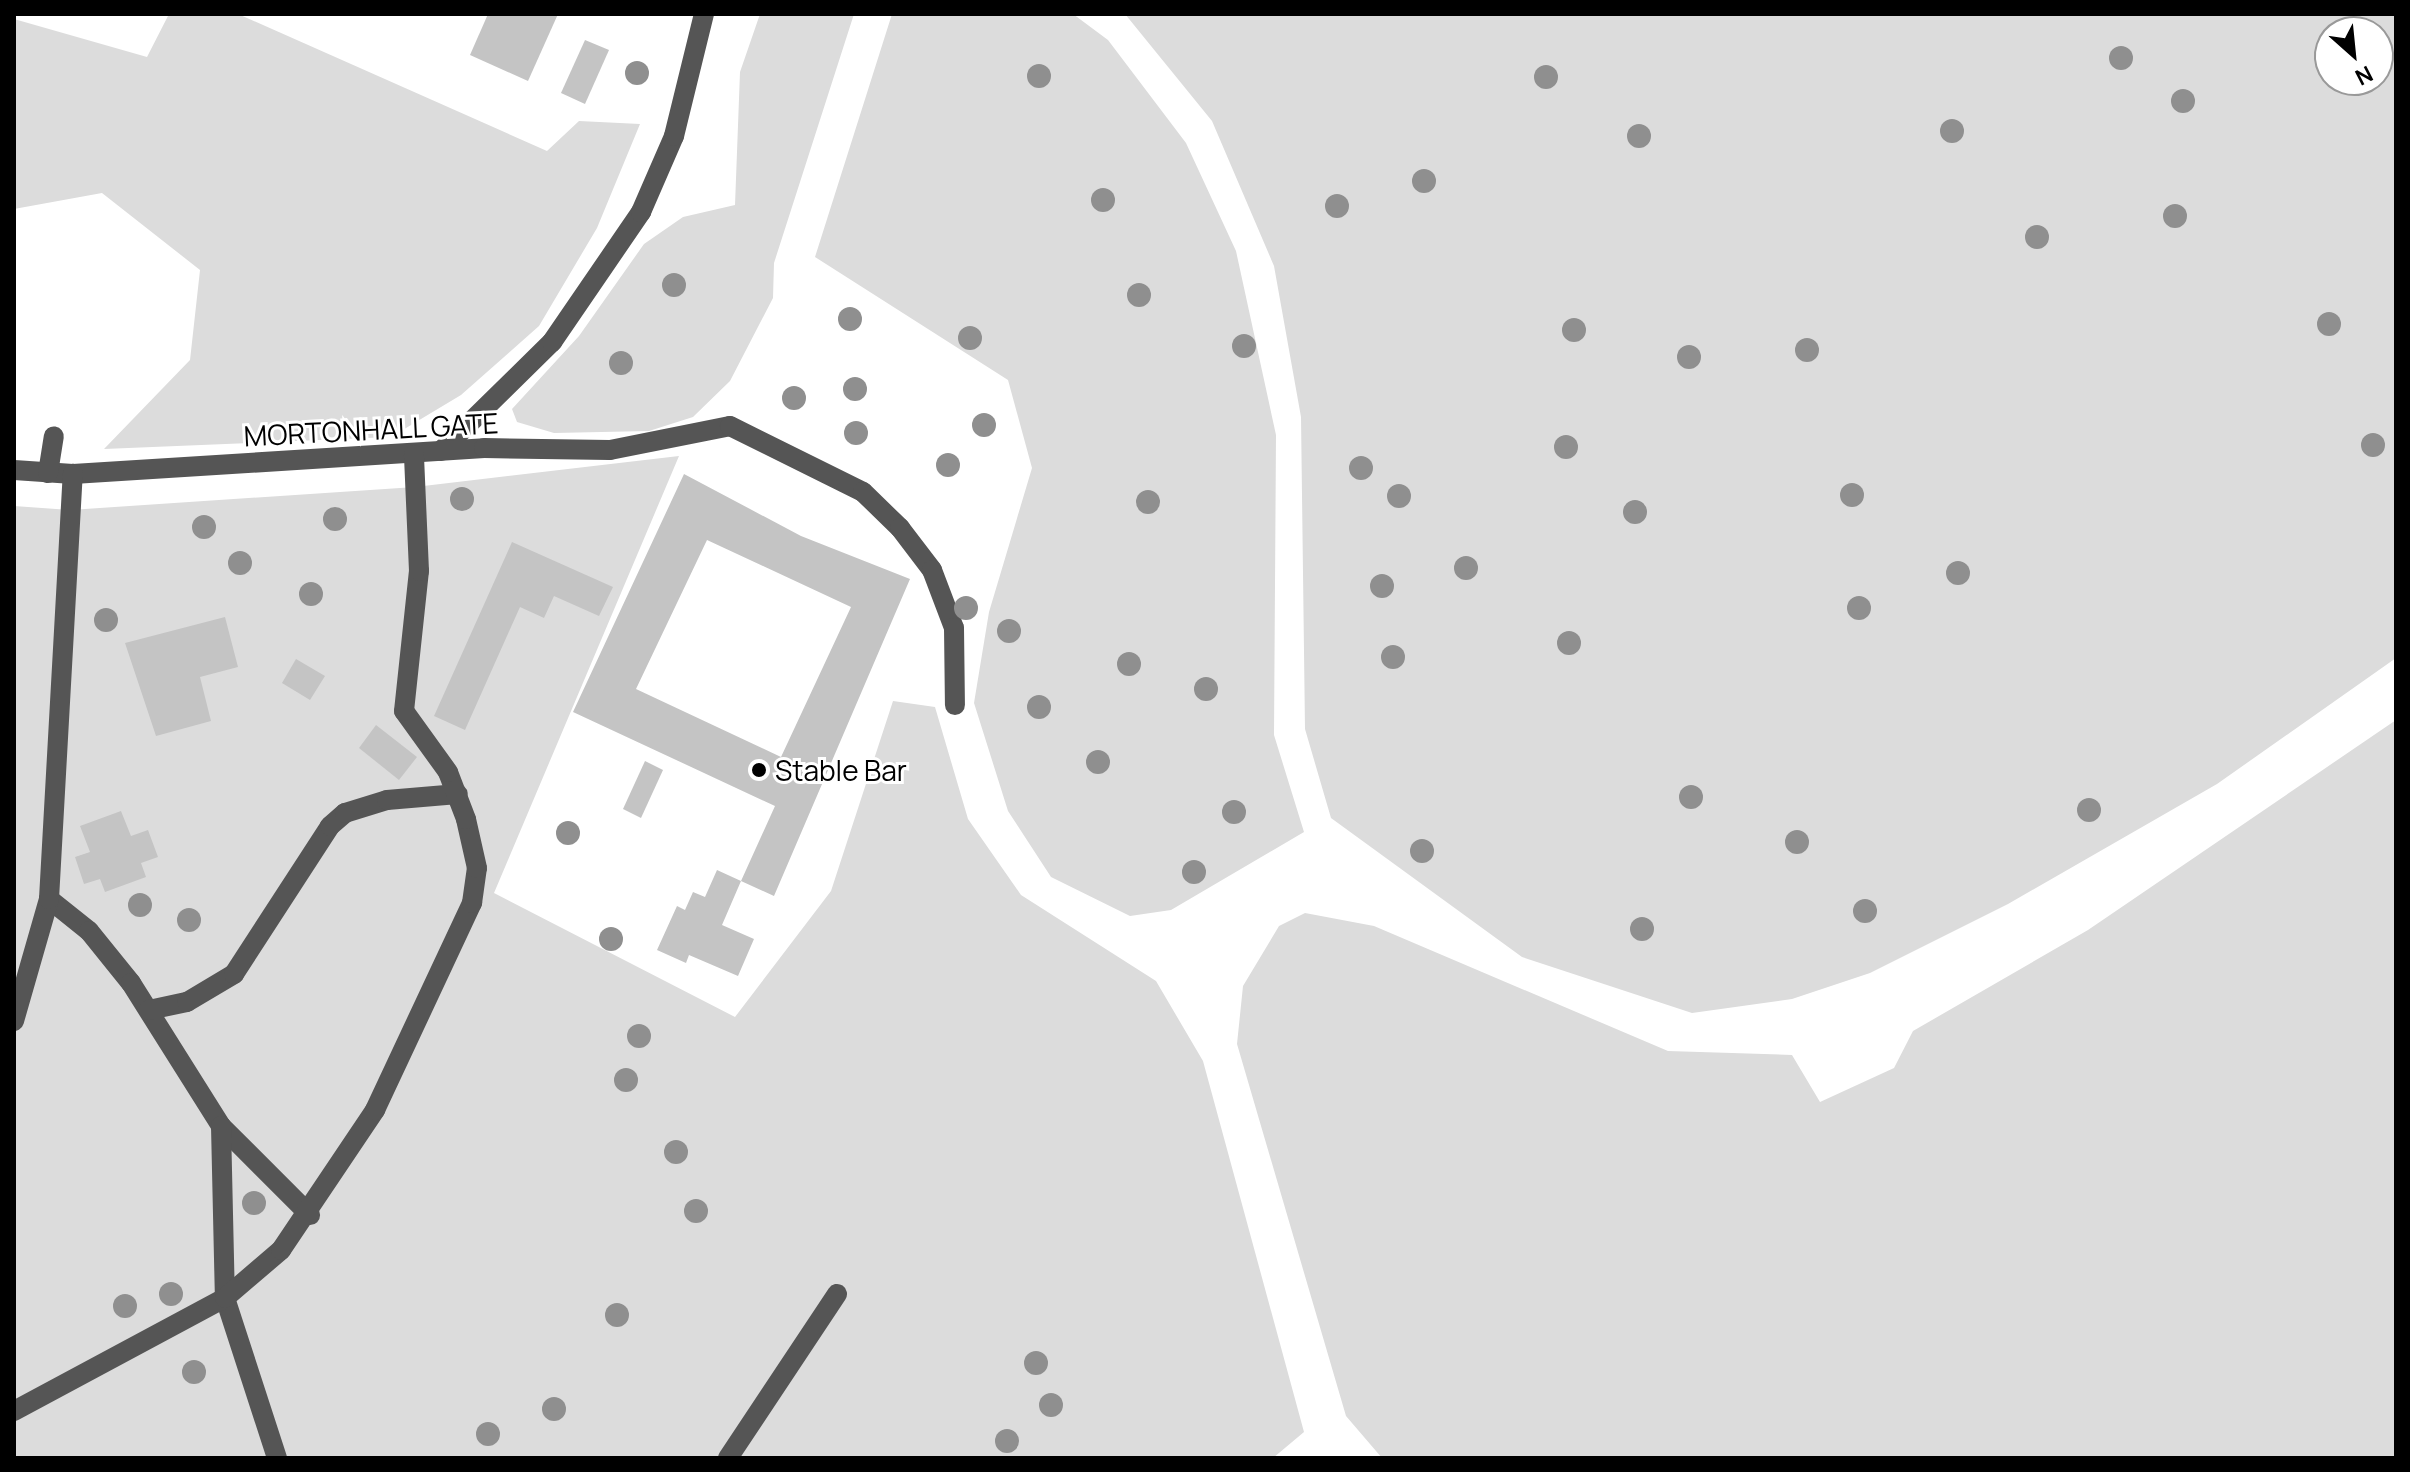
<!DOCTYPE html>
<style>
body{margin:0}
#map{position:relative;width:2410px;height:1472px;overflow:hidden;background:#fff;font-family:Manrope,sans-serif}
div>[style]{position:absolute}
.green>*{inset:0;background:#dcdcdc}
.building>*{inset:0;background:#c4c4c4}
.minor>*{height:20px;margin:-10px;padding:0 10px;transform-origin:10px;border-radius:10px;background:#555}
.trees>*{width:24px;height:24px;margin:-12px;border-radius:50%;background:#8f8f8f}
.dots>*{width:22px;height:22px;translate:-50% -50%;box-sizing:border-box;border:4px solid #fff;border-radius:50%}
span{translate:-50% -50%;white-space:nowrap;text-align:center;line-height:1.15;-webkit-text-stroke:6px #fff;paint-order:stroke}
.street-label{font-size:28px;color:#000}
.poi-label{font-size:28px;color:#000}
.left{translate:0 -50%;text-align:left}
.frame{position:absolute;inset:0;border:16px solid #000;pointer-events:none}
.north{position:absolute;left:2314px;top:16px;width:80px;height:80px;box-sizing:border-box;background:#fff;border:2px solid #999;border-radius:50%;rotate:153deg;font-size:22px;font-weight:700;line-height:32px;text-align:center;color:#000}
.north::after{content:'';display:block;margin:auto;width:28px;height:36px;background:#000;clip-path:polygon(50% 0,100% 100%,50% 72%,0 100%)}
</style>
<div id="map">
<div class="green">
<i style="clip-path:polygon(169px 14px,238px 14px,547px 151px,579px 121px,640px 124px,597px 228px,539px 326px,461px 395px,391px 437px,104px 449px,190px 360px,200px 270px,102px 193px,14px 209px,14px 19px,147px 57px)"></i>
<i style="clip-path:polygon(760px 14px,854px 14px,774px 263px,773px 298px,730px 381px,693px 417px,649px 431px,554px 433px,517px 422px,512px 409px,579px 336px,644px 244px,683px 217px,735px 205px,740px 72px)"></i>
<i style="clip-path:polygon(892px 14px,1073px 14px,1108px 40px,1186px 143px,1236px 251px,1276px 435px,1274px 735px,1304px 832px,1171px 910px,1130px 916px,1051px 877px,1008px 811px,974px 703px,989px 612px,1032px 468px,1008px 380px,815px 257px)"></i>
<i style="clip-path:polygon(evenodd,1125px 14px,2396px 14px,2396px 658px,2217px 784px,2008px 904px,1870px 973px,1792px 999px,1692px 1013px,1522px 957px,1331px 818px,1305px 729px,1301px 417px,1274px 266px,1212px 121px,1125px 14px,2378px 32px,2378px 80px,2330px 80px,2330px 32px,2378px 32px)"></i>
<i style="clip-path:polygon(679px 456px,494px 893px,735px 1017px,831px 891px,893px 701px,935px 707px,968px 819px,1021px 895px,1156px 981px,1203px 1061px,1304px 1432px,1273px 1458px,14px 1458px,14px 506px,70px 510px,415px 487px)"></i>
<i style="clip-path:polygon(2396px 720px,2396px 1458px,1382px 1458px,1346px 1416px,1237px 1044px,1243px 986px,1279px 926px,1305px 913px,1374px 926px,1668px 1051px,1792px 1055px,1820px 1102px,1894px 1068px,1913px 1031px,2088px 930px)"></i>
</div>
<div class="building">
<i style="clip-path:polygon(488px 14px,558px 14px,528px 81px,470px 55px)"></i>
<i style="clip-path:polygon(585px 40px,609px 50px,585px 104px,561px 93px)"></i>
<i style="clip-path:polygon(evenodd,684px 474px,801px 536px,910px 579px,774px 896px,741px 881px,775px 806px,573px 712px,684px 474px,707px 540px,851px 607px,781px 757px,636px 689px,707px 540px)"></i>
<i style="clip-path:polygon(512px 542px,613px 587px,599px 616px,554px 596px,544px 618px,520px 607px,465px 730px,434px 716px)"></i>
<i style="clip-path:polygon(225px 617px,238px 667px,200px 677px,211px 721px,156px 736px,125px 643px)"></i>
<i style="clip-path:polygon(296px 659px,325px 676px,310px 700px,282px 683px)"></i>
<i style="clip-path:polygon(376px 725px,417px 757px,399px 780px,359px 748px)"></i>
<i style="clip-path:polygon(645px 761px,663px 770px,641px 818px,623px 809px)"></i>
<i style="clip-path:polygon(121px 811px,131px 836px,148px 830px,158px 857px,141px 863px,146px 877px,105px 892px,100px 879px,84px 884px,75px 857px,90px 852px,80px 826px)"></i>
<i style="clip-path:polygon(717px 870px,741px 881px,722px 925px,754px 939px,738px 976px,689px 955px,686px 963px,657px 950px,677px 906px,685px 910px,693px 892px,705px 897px)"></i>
</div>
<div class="minor">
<i style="left:441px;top:451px;width:156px;rotate:-44.5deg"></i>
<i style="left:552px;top:342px;width:158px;rotate:-55.6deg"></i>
<i style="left:641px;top:212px;width:83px;rotate:-66.5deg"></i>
<i style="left:674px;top:136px;width:126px;rotate:-76.2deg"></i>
<i style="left:14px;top:470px;width:59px;rotate:3.9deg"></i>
<i style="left:73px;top:474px;width:412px;rotate:-3.6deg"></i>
<i style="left:484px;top:448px;width:126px;rotate:0.9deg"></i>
<i style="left:610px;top:450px;width:122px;rotate:-11.3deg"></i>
<i style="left:730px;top:426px;width:148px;rotate:26.4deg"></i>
<i style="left:863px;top:492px;width:52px;rotate:44.2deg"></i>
<i style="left:900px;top:528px;width:53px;rotate:52.7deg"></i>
<i style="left:932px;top:570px;width:62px;rotate:69.2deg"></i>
<i style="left:954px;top:628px;width:77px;rotate:89.3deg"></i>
<i style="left:48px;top:473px;width:37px;rotate:-81deg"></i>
<i style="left:49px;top:899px;width:51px;rotate:38.7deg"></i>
<i style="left:89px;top:931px;width:67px;rotate:51.1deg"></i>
<i style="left:131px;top:983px;width:169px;rotate:57.8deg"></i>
<i style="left:221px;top:1126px;width:126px;rotate:45deg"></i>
<i style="left:149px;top:1010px;width:39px;rotate:-12deg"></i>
<i style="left:187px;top:1002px;width:55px;rotate:-30.8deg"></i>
<i style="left:234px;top:974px;width:176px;rotate:-57deg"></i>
<i style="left:330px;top:826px;width:20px;rotate:-41deg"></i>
<i style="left:345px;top:813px;width:44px;rotate:-17.2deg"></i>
<i style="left:387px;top:800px;width:71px;rotate:-4.8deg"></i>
<i style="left:14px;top:1021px;width:127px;rotate:-74deg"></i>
<i style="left:49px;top:899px;width:426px;rotate:-86.8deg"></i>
<i style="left:221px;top:1126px;width:172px;rotate:88.7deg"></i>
<i style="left:225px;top:1298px;width:168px;rotate:72deg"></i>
<i style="left:14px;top:1411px;width:239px;rotate:-28.2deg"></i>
<i style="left:225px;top:1298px;width:74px;rotate:-40.6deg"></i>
<i style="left:281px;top:1250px;width:169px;rotate:-56.1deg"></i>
<i style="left:375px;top:1110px;width:229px;rotate:-64.9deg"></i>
<i style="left:472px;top:903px;width:35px;rotate:-82deg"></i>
<i style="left:477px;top:868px;width:50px;rotate:-102.7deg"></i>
<i style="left:466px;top:819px;width:50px;rotate:-111deg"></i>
<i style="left:448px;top:772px;width:75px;rotate:-125.8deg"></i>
<i style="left:404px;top:711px;width:141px;rotate:-83.9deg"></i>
<i style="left:419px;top:571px;width:116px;rotate:-92.5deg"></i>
<i style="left:728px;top:1458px;width:197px;rotate:-56.4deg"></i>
</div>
<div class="trees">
<i style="left:2121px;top:58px"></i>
<i style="left:637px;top:73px"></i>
<i style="left:1039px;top:76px"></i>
<i style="left:1546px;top:77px"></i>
<i style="left:2183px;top:101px"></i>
<i style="left:1952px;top:131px"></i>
<i style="left:1639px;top:136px"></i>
<i style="left:1424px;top:181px"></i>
<i style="left:1103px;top:200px"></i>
<i style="left:1337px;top:206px"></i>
<i style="left:2175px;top:216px"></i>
<i style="left:2037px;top:237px"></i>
<i style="left:674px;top:285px"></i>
<i style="left:1139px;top:295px"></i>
<i style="left:850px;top:319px"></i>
<i style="left:2329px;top:324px"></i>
<i style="left:1574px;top:330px"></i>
<i style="left:970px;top:338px"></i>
<i style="left:1244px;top:346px"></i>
<i style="left:1807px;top:350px"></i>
<i style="left:1689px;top:357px"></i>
<i style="left:621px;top:363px"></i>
<i style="left:855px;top:389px"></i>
<i style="left:794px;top:398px"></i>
<i style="left:984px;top:425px"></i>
<i style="left:856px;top:433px"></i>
<i style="left:2373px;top:445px"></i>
<i style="left:1566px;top:447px"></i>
<i style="left:948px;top:465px"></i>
<i style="left:1361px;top:468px"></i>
<i style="left:1852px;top:495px"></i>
<i style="left:1399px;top:496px"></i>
<i style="left:462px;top:499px"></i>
<i style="left:1148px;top:502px"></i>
<i style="left:1635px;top:512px"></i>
<i style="left:335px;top:519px"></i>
<i style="left:204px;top:527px"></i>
<i style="left:240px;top:563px"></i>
<i style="left:1466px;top:568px"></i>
<i style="left:1958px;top:573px"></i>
<i style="left:1382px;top:586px"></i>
<i style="left:311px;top:594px"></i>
<i style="left:966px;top:608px"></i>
<i style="left:1859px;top:608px"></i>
<i style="left:106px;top:620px"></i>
<i style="left:1009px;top:631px"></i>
<i style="left:1569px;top:643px"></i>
<i style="left:1393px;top:657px"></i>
<i style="left:1129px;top:664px"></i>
<i style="left:1206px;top:689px"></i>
<i style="left:1039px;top:707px"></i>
<i style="left:1098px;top:762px"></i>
<i style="left:1691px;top:797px"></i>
<i style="left:2089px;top:810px"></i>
<i style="left:1234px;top:812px"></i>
<i style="left:568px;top:833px"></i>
<i style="left:1797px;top:842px"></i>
<i style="left:1422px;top:851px"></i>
<i style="left:1194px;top:872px"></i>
<i style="left:140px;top:905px"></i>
<i style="left:1865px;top:911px"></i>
<i style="left:189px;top:920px"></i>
<i style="left:1642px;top:929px"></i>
<i style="left:611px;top:939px"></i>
<i style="left:639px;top:1036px"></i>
<i style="left:626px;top:1080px"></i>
<i style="left:676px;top:1152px"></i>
<i style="left:254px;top:1203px"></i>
<i style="left:696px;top:1211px"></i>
<i style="left:171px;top:1294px"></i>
<i style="left:125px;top:1306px"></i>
<i style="left:617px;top:1315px"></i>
<i style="left:1036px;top:1363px"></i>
<i style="left:194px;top:1372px"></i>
<i style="left:1051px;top:1405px"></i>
<i style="left:554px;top:1409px"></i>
<i style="left:488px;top:1434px"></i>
<i style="left:1007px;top:1441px"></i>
</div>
<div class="dots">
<i style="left:759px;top:770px;background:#000"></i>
</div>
<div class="street-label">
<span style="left:371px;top:429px;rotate:-3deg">MORTONHALL GATE</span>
</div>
<div class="poi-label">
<span class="left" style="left:775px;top:770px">Stable Bar</span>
</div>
<div class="frame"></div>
<div class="north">N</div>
</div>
